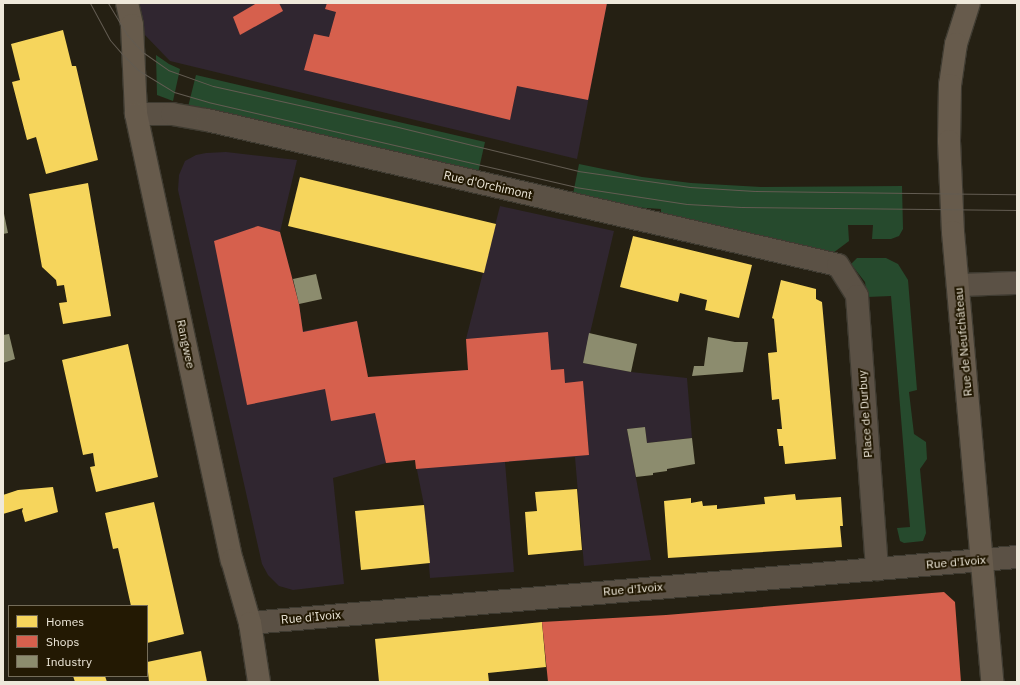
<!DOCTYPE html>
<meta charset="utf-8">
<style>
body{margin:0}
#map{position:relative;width:1020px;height:685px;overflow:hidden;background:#252013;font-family:"IBM Plex Sans",sans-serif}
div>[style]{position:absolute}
.commercial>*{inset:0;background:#302630}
.green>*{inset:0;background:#264a2d}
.homes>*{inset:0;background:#f6d55c}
.shops>*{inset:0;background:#d6604d}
.industry>*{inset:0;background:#8c8c6e}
.roads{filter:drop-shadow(1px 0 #3f3b31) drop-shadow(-1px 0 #3f3b31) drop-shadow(0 1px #3f3b31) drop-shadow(0 -1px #3f3b31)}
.street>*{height:22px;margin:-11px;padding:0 11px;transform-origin:11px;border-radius:11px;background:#5b5145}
.secondary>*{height:22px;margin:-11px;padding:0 11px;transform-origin:11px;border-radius:11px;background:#675b4c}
.tram>*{height:1px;margin:-0.5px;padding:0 0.5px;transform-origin:0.5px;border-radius:0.5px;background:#635c52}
span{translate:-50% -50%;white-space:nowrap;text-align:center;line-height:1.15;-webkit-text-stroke:4px #231903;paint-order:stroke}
.street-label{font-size:12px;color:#eee8da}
.frame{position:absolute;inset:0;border:4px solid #eee8da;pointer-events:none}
.legend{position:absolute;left:8px;top:605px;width:140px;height:72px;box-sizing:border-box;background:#231903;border:1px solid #746c59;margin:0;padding:5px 7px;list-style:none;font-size:12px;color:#eee8da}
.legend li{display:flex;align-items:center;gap:8px;height:20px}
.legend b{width:20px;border:1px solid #746c59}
</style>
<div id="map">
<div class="commercial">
<i style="clip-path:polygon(128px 3px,607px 3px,577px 159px,170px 61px,142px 32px)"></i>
<i style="clip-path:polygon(226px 152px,297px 160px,280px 232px,299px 304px,303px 331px,357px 321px,368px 377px,468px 370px,466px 339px,500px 206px,614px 231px,583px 363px,631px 372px,687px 378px,692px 438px,647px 443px,645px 427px,627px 429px,651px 560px,584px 566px,575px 457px,505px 462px,514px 572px,430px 578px,424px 505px,415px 460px,386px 463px,333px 478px,344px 584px,293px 590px,279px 586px,268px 575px,262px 564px,178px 190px,179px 175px,185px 161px,196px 155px,206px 153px)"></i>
</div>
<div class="green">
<i style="clip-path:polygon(156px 55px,169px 64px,180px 69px,173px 101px,157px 95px)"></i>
<i style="clip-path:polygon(196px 75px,485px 142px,478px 173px,188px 107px)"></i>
<i style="clip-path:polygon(579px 164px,642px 177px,691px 183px,761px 187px,902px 186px,903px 229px,899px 236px,891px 239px,872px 239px,873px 225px,848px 225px,849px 241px,833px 253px,661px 216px,661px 209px,632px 207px,573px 194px)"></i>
<i style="clip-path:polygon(857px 258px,886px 258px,898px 264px,908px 280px,917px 390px,909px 392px,914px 434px,926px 442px,927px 459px,920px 469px,926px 533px,923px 541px,904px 543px,900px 541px,897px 528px,910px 527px,891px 296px,867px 297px,865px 282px,851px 264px)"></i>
</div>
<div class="homes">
<i style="clip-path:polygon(63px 30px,72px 66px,76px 66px,98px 160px,46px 174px,36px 137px,27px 140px,12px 82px,20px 80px,11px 44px)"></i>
<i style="clip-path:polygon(300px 177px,496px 224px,484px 273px,288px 226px)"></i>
<i style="clip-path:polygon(88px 183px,111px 316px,63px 324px,59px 303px,67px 302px,64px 285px,57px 286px,56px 280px,42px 267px,29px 194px)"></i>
<i style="clip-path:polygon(633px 236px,752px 265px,739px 318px,705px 310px,707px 300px,680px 293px,678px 302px,620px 287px)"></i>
<i style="clip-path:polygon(781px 280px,816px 289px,816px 299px,822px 302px,836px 459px,785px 464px,783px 446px,779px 446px,777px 429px,782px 429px,779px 399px,772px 400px,768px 353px,777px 352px,774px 319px,772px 318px)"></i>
<i style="clip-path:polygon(128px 344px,158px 477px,96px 492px,90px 467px,95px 466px,93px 453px,83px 455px,62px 360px)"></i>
<i style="clip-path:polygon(53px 487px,58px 512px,25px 522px,22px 511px,23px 508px,3px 514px,3px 495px,18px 490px)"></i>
<i style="clip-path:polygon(577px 489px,582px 550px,528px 555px,525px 512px,537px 511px,535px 492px)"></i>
<i style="clip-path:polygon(795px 494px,796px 500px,841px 497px,843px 526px,840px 526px,842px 547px,668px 558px,664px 501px,691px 498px,691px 503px,702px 501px,703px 506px,717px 505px,717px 509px,765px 504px,764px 497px)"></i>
<i style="clip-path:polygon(154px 502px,184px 634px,147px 643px,147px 606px,131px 606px,118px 548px,113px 549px,105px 513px)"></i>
<i style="clip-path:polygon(424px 505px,430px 563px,361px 570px,355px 511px)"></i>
<i style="clip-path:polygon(542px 622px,546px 667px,488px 673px,489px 682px,379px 682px,375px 639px)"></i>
<i style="clip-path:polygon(201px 651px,207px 682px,149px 682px,147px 662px)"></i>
<i style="clip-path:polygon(73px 676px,105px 676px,107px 682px,75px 682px)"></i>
</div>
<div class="shops">
<i style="clip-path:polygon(257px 3px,279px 3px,283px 11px,240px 35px,233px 17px)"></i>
<i style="clip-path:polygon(327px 3px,607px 3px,588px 100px,517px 86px,510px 120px,304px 70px,314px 34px,329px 37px,336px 12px,325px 9px)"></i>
<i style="clip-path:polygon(258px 226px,280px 232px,299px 304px,303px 332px,357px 321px,368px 377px,468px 370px,466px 339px,548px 332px,551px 370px,564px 369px,565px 383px,583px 381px,589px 455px,416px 469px,415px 460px,386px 463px,375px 413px,331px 421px,325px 389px,247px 405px,214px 241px)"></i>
<i style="clip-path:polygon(944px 592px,955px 602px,961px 682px,548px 682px,542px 622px,666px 615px)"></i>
</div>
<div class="industry">
<i style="clip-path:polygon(3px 209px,8px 233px,3px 234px)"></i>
<i style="clip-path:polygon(316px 274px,322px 299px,299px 304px,293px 279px)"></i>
<i style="clip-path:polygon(589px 333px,637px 344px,631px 372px,583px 363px)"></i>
<i style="clip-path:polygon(9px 334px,15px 359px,3px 363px,3px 335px)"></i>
<i style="clip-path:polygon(708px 337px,735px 342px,748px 342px,743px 372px,692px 376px,694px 366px,704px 366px)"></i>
<i style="clip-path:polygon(645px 427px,647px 443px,692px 438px,695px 464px,667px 469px,667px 471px,653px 473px,653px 475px,636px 477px,627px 429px)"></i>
</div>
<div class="roads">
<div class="street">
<i style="left:136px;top:114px;width:36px"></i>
<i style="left:172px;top:114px;width:36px;rotate:10deg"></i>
<i style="left:207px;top:120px;width:647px;rotate:12.94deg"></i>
<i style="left:838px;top:265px;width:36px;rotate:58deg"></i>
<i style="left:857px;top:296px;width:274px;rotate:85.8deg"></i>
<i style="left:959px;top:285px;width:58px;rotate:-2deg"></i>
<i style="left:250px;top:623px;width:770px;rotate:-4.92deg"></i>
</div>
<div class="secondary">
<i style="left:127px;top:3px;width:23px;rotate:77deg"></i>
<i style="left:132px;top:25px;width:89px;rotate:87.4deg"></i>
<i style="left:136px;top:114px;width:456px;rotate:77.9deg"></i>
<i style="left:232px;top:560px;width:66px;rotate:74.1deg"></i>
<i style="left:250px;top:623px;width:60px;rotate:81.3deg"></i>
<i style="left:969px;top:3px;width:43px;rotate:107.6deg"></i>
<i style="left:956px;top:44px;width:41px;rotate:98.3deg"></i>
<i style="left:950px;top:85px;width:56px;rotate:91deg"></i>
<i style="left:949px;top:141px;width:91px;rotate:87.5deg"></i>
<i style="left:953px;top:232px;width:452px;rotate:85deg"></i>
</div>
</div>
<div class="tram">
<i style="left:90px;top:3px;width:42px;rotate:61.6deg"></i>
<i style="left:110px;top:40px;width:20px;rotate:49deg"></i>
<i style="left:123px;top:55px;width:21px;rotate:45deg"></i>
<i style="left:138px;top:70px;width:42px;rotate:31.4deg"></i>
<i style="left:174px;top:92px;width:35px;rotate:16deg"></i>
<i style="left:208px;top:102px;width:377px;rotate:13deg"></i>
<i style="left:575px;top:187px;width:113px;rotate:8.6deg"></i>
<i style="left:687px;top:204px;width:54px;rotate:3.2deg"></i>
<i style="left:741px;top:207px;width:276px;rotate:0.6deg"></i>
<i style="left:108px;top:3px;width:37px;rotate:59deg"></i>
<i style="left:127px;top:35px;width:25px;rotate:47deg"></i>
<i style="left:144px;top:53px;width:29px;rotate:35deg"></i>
<i style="left:168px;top:70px;width:48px;rotate:19.6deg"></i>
<i style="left:213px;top:86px;width:185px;rotate:12.5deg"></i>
<i style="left:394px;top:126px;width:189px;rotate:13.7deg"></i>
<i style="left:578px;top:171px;width:113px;rotate:8.1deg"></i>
<i style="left:690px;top:187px;width:65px;rotate:3.5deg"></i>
<i style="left:755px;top:191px;width:262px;rotate:0.7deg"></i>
</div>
<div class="street-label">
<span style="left:488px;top:185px;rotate:13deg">Rue d'Orchimont</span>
<span style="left:963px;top:342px;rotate:-95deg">Rue de Neufchâteau</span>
<span style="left:186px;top:344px;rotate:78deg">Rangwee</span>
<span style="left:865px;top:414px;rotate:-94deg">Place de Durbuy</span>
<span style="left:956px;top:562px;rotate:-5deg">Rue d'Ivoix</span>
<span style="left:633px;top:589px;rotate:-5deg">Rue d'Ivoix</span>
<span style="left:311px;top:617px;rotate:-5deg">Rue d'Ivoix</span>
</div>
<div class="frame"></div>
<ul class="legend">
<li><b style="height:11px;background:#f6d55c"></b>Homes</li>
<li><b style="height:11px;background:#d6604d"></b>Shops</li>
<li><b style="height:11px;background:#8c8c6e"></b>Industry</li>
</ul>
</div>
